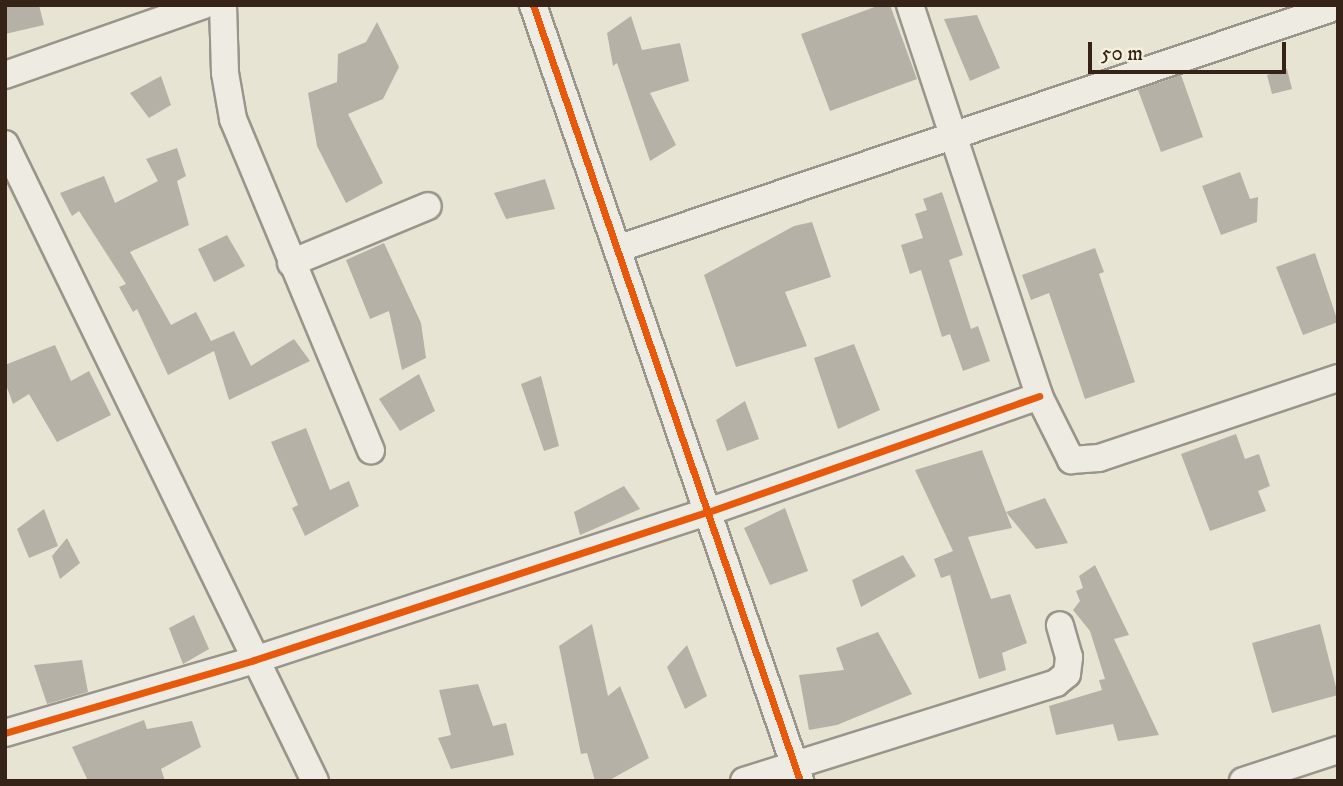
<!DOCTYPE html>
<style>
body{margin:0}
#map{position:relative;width:1343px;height:786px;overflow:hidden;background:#e8e4d4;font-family:"IM FELL DW Pica",serif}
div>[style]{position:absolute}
.building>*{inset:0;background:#b5b1a6}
.roads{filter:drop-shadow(2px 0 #99958a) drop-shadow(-2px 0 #99958a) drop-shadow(0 2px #99958a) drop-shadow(0 -2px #99958a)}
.minor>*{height:26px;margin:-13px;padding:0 13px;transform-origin:13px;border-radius:13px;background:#edebe2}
.cycleway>*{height:7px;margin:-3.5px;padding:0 3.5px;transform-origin:3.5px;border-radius:3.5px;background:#e8590c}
span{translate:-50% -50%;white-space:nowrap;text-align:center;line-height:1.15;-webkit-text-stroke:6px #f5f0de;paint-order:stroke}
.frame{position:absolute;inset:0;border:7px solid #342316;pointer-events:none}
.scale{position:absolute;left:1088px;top:42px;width:198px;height:32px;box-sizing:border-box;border:4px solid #342316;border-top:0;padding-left:9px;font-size:21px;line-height:24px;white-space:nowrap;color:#342316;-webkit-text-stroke:5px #f5f0de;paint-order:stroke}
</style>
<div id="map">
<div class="building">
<i style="clip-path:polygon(5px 5px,39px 5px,44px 25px,5px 34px)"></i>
<i style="clip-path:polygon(880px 5px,890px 5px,917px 79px,830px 111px,801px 34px)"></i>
<i style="clip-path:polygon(977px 15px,1000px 68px,970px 81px,944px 19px)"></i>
<i style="clip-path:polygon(631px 16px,642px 50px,680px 43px,689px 81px,650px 93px,676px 145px,650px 161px,617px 63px,613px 66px,607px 33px)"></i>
<i style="clip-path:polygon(377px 22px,399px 67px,383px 99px,348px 114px,383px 183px,346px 203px,317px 146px,308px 93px,337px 82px,338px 54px,366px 42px)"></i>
<i style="clip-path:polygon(1287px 69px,1292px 89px,1272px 94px,1267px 75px)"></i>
<i style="clip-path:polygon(1181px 75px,1203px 137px,1161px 152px,1138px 90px)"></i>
<i style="clip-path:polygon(161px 76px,171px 105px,149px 118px,130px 93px)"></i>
<i style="clip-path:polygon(177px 148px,186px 176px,177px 181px,189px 225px,130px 252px,171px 325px,196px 312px,211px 341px,234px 331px,251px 366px,294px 339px,310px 361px,229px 400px,214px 351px,168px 375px,137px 309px,133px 312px,119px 287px,126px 284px,79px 211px,72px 216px,60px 193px,104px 176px,115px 203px,158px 181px,146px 159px)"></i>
<i style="clip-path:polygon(1240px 172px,1250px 199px,1258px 197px,1257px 222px,1221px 235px,1202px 186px)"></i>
<i style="clip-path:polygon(545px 179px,555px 209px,506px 219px,494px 193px)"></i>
<i style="clip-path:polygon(942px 192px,963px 255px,949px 260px,971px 329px,978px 326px,990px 361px,963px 371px,950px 334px,942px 337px,921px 270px,910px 274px,901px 245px,923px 238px,915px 214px,927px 210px,923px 199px)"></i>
<i style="clip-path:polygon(812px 222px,831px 277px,785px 292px,807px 346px,736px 367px,704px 275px,794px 226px)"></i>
<i style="clip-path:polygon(227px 235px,245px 266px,214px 282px,198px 249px)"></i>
<i style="clip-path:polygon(384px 243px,421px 323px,426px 358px,402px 370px,389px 311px,370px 319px,346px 260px)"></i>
<i style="clip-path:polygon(1095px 248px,1104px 272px,1099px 274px,1135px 382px,1085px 399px,1049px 293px,1031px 300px,1022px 275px)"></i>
<i style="clip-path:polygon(1315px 253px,1338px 322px,1303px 335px,1276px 267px)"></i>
<i style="clip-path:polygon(854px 344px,880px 410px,838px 429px,814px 358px)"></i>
<i style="clip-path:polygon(55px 345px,71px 381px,89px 371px,111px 415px,57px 442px,29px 394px,13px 404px,5px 382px,5px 365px)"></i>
<i style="clip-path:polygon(419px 374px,435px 411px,400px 431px,379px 399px)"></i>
<i style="clip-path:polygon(541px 376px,559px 446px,544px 451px,521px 384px)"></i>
<i style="clip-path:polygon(745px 401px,759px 439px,727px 451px,716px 420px)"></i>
<i style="clip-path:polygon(306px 428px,330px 490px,349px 481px,359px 506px,305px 536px,292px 508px,298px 505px,271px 442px)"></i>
<i style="clip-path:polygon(1236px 434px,1245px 459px,1259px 454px,1270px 486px,1258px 491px,1266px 511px,1210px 531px,1181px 454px)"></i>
<i style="clip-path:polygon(982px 450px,1012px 528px,968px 537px,991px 599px,1010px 594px,1027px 643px,1002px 653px,1006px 670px,979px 679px,950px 575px,941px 578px,934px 559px,953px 551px,915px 470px)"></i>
<i style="clip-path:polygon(624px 486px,640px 509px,580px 535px,574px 512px)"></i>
<i style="clip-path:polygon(1045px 498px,1068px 543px,1036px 549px,1006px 512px)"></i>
<i style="clip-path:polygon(785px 508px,808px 571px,770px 585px,744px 528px)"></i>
<i style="clip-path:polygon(44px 509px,58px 546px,29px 558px,17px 529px)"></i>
<i style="clip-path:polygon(67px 538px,80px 563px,60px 579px,52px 556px)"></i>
<i style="clip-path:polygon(903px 555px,916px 576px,861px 607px,852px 580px)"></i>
<i style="clip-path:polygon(1095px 565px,1129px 635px,1114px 639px,1159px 735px,1118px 741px,1113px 724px,1056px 735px,1049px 706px,1102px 690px,1099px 680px,1105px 679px,1090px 631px,1073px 610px,1080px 601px,1076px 591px,1083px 588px,1079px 576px)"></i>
<i style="clip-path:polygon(194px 615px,209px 649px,183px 664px,169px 628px)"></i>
<i style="clip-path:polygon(592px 624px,608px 696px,620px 686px,649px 758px,608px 781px,595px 781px,587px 753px,581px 754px,559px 646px)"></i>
<i style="clip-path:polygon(1320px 624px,1338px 695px,1272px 713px,1252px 643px)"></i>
<i style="clip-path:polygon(878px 632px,912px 694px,837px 725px,809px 730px,799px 675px,844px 670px,836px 648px)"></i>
<i style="clip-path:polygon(687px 645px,707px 696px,685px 709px,667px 667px)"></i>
<i style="clip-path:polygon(82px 660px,88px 692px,47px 704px,34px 665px)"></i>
<i style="clip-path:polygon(478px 684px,493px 726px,506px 723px,514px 755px,451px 769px,438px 738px,451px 735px,439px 690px)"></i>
<i style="clip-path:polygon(144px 720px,147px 729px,192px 721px,201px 747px,161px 769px,165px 781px,88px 781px,72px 747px)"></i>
</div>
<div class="roads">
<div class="minor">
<i style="left:223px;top:5px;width:68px;rotate:88.3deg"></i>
<i style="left:225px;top:73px;width:47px;rotate:80.1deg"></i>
<i style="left:233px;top:119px;width:359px;rotate:67.4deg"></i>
<i style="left:533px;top:5px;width:821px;rotate:71.01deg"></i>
<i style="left:910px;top:5px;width:412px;rotate:71.7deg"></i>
<i style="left:1039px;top:396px;width:72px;rotate:63.4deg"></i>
<i style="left:1071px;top:460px;width:28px;rotate:-4deg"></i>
<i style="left:1099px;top:458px;width:252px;rotate:-18.5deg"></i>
<i style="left:5px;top:75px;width:211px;rotate:-19.4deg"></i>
<i style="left:5px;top:144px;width:708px;rotate:64.05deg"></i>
<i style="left:617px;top:249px;width:761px;rotate:-18.63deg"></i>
<i style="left:291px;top:263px;width:148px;rotate:-22.6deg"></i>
<i style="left:5px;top:733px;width:259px;rotate:-16.3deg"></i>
<i style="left:254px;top:660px;width:478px;rotate:-18.1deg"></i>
<i style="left:708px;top:512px;width:351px;rotate:-19.3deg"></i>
<i style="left:744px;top:781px;width:327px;rotate:-17.4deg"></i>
<i style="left:1056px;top:683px;width:14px;rotate:-39deg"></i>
<i style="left:1067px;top:674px;width:17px;rotate:-83deg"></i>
<i style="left:1069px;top:657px;width:33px;rotate:-106deg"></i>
<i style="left:1243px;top:781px;width:100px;rotate:-18.1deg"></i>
</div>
</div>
<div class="cycleway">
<i style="left:533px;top:5px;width:821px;rotate:71.01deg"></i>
<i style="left:5px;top:733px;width:259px;rotate:-16.3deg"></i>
<i style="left:254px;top:660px;width:478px;rotate:-18.1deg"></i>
<i style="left:708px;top:512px;width:351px;rotate:-19.3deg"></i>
</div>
<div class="frame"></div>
<div class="scale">50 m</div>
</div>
